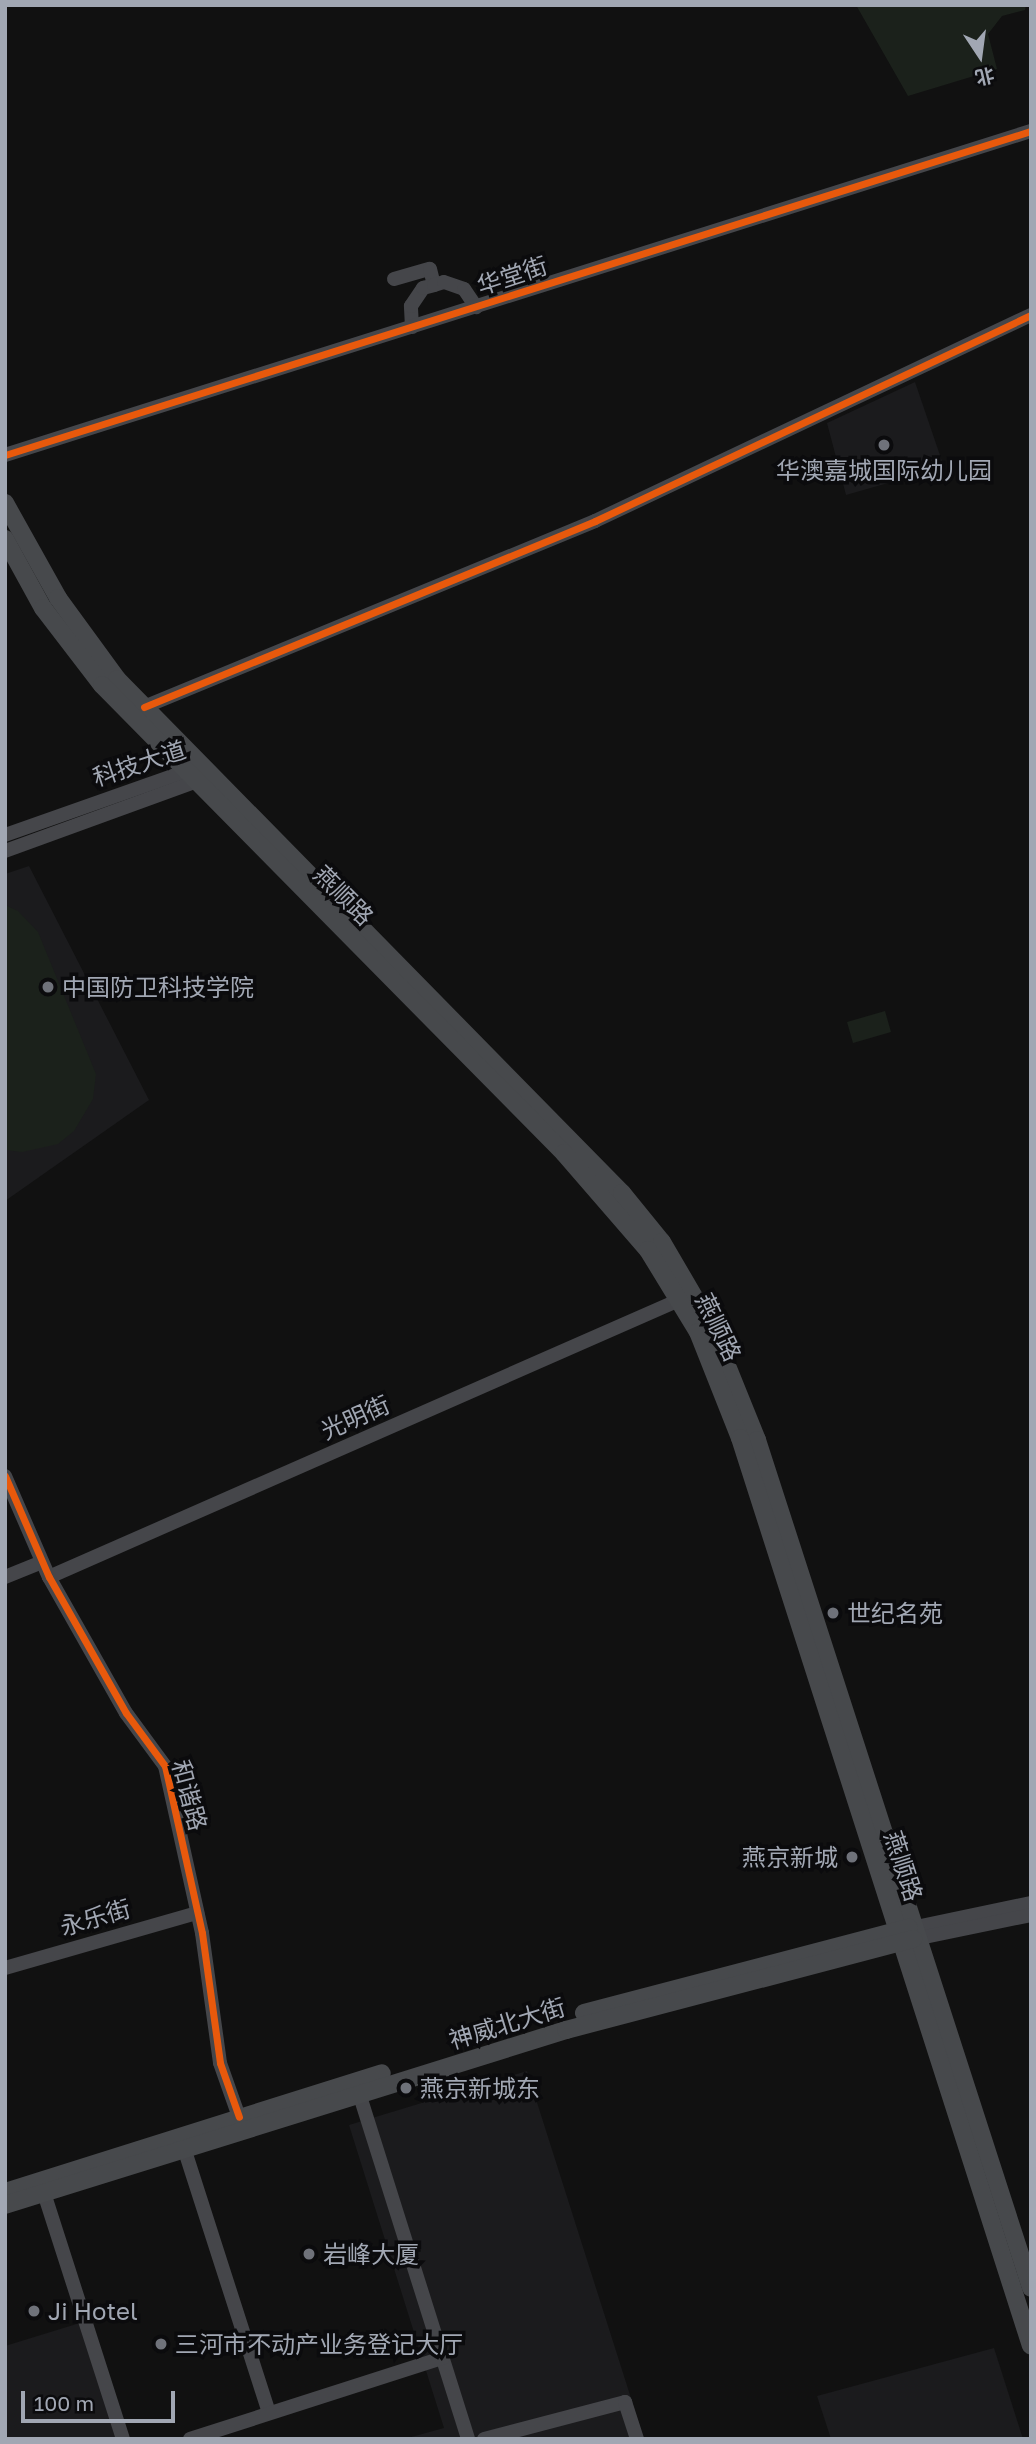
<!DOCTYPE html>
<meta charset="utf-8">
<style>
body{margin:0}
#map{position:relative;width:1036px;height:2444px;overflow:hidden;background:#111;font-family:"Golos Text","Noto Sans SC",sans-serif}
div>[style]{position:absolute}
.built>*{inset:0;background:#1b1b1d}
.green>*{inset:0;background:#1b211b}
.minor>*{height:14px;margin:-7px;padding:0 7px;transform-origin:7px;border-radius:7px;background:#45464a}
.major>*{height:18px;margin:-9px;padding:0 9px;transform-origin:9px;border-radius:9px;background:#47494c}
.cycleway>*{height:7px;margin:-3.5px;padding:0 3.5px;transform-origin:3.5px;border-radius:3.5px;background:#e8590c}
.dots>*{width:19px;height:19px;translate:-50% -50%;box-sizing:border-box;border:4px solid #0b0b0d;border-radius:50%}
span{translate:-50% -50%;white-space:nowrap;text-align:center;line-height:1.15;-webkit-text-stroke:7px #0b0b0d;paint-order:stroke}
.street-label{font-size:24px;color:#a1a7b3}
.poi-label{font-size:24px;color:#a1a7b3}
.left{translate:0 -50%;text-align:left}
.right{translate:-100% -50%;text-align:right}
.frame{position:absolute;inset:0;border:7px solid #a1a7b3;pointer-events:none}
.north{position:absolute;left:945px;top:21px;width:70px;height:70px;-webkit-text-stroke:5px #0b0b0d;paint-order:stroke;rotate:167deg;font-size:19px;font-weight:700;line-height:28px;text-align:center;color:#a1a7b3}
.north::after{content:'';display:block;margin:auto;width:24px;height:32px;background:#a1a7b3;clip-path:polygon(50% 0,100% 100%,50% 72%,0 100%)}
.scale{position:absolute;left:21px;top:2391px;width:154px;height:32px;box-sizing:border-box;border:4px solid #a1a7b3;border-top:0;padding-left:9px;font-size:21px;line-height:24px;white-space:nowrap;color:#a1a7b3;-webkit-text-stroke:5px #0b0b0d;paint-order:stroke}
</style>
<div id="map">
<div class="built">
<i style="clip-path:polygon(915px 382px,944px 467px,846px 495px,827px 423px)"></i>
<i style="clip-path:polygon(29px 866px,149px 1100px,5px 1201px,5px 874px)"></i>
<i style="clip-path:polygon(527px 2071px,644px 2439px,404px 2439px,444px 2428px,349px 2125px)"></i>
<i style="clip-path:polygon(83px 2322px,118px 2439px,5px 2439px,5px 2346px)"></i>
<i style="clip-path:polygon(994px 2348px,1023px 2439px,831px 2439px,817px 2396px)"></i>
</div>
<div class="green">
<i style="clip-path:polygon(856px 5px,1026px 5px,1025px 10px,1002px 16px,988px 34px,997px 69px,908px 96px)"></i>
<i style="clip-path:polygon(5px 905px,18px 911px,38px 932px,96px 1074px,93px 1099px,74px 1131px,58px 1144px,22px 1152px,5px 1150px)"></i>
<i style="clip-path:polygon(885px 1011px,891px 1032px,853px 1043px,847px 1022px)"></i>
</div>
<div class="minor">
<i style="left:394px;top:279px;width:37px;rotate:-16deg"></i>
<i style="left:430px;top:269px;width:16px;rotate:76deg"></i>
<i style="left:412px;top:327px;width:21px;rotate:-93deg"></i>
<i style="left:411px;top:306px;width:22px;rotate:-56deg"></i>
<i style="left:423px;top:288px;width:11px;rotate:-15deg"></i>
<i style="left:434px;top:285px;width:10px;rotate:-17deg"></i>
<i style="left:444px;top:282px;width:21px;rotate:19deg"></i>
<i style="left:464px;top:289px;width:22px;rotate:56deg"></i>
<i style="left:5px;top:455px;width:1076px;rotate:-17.53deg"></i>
<i style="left:144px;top:707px;width:488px;rotate:-22.4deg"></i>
<i style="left:595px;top:521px;width:482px;rotate:-25.3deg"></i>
<i style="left:5px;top:835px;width:201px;rotate:-19.4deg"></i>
<i style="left:5px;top:851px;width:204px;rotate:-20deg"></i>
<i style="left:5px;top:1476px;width:110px;rotate:66.5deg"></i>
<i style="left:49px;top:1577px;width:156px;rotate:60.5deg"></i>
<i style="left:126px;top:1713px;width:66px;rotate:53.7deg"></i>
<i style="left:165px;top:1766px;width:171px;rotate:77.5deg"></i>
<i style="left:202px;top:1933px;width:131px;rotate:82.1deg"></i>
<i style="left:220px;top:2063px;width:57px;rotate:70.6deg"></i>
<i style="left:5px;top:1577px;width:40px;rotate:-22deg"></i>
<i style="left:49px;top:1577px;width:688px;rotate:-23.73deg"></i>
<i style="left:916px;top:1927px;width:117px;rotate:-11.8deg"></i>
<i style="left:920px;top:1938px;width:113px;rotate:-11.7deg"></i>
<i style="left:5px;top:1968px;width:200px;rotate:-16deg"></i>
<i style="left:359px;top:2093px;width:363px;rotate:72.5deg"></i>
<i style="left:184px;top:2148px;width:278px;rotate:72.2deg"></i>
<i style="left:44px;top:2193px;width:258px;rotate:72.2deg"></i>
<i style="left:190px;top:2439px;width:266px;rotate:-17.8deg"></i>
<i style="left:484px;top:2439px;width:146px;rotate:-14.7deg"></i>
<i style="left:625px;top:2402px;width:39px;rotate:72deg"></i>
</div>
<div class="major">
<i style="left:5px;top:503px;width:109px;rotate:60.8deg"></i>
<i style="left:58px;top:598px;width:100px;rotate:53.9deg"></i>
<i style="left:117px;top:679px;width:721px;rotate:45.51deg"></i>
<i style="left:622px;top:1193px;width:63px;rotate:50.8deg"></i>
<i style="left:662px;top:1242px;width:97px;rotate:59.7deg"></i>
<i style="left:711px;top:1326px;width:123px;rotate:68deg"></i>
<i style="left:757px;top:1440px;width:891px;rotate:72.09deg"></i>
<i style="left:5px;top:539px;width:79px;rotate:61.2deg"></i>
<i style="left:43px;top:608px;width:97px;rotate:52.5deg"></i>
<i style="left:102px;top:685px;width:658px;rotate:45.37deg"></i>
<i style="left:564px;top:1153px;width:128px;rotate:49.1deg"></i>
<i style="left:648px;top:1250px;width:96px;rotate:58.6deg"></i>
<i style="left:698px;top:1332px;width:114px;rotate:68.4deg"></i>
<i style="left:740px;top:1438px;width:953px;rotate:72.23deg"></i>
<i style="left:584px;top:2013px;width:336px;rotate:-14.7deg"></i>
<i style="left:5px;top:2192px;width:395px;rotate:-17.5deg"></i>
<i style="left:5px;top:2205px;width:588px;rotate:-17.32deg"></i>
<i style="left:566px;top:2030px;width:359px;rotate:-14.7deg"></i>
</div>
<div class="cycleway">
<i style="left:5px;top:455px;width:1076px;rotate:-17.53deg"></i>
<i style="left:144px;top:707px;width:488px;rotate:-22.4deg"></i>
<i style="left:595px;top:521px;width:482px;rotate:-25.3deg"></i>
<i style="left:5px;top:1476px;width:110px;rotate:66.5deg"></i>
<i style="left:49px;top:1577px;width:156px;rotate:60.5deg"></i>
<i style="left:126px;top:1713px;width:66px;rotate:53.7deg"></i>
<i style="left:165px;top:1766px;width:171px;rotate:77.5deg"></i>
<i style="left:202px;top:1933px;width:131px;rotate:82.1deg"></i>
<i style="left:220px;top:2063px;width:57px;rotate:70.6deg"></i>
</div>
<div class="dots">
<i style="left:884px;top:445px;background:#6f727a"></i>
<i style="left:48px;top:987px;background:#6f727a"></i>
<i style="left:833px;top:1613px;background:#6f727a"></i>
<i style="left:852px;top:1857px;background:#6f727a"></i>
<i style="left:406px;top:2088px;background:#6f727a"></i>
<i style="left:309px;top:2254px;background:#6f727a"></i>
<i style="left:34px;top:2311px;background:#6f727a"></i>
<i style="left:161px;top:2344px;background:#6f727a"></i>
</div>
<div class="street-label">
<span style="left:512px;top:275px;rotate:-18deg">华堂街</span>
<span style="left:139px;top:763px;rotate:-18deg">科技大道</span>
<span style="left:344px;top:895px;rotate:45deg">燕顺路</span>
<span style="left:719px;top:1327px;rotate:64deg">燕顺路</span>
<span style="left:355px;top:1417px;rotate:-24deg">光明街</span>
<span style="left:190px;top:1795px;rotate:75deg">和谐路</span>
<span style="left:904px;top:1866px;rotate:72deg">燕顺路</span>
<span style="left:95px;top:1917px;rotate:-16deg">永乐街</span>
<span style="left:507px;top:2023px;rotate:-17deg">神威北大街</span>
</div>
<div class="poi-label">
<span style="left:884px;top:470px">华澳嘉城国际幼儿园</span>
<span class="left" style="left:62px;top:987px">中国防卫科技学院</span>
<span class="left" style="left:847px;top:1613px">世纪名苑</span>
<span class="right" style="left:838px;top:1857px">燕京新城</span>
<span class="left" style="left:420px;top:2088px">燕京新城东</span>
<span class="left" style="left:323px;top:2254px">岩峰大厦</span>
<span class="left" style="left:48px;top:2311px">Ji Hotel</span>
<span class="left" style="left:175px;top:2344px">三河市不动产业务登记大厅</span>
</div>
<div class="frame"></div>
<div class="north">北</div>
<div class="scale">100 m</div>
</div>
